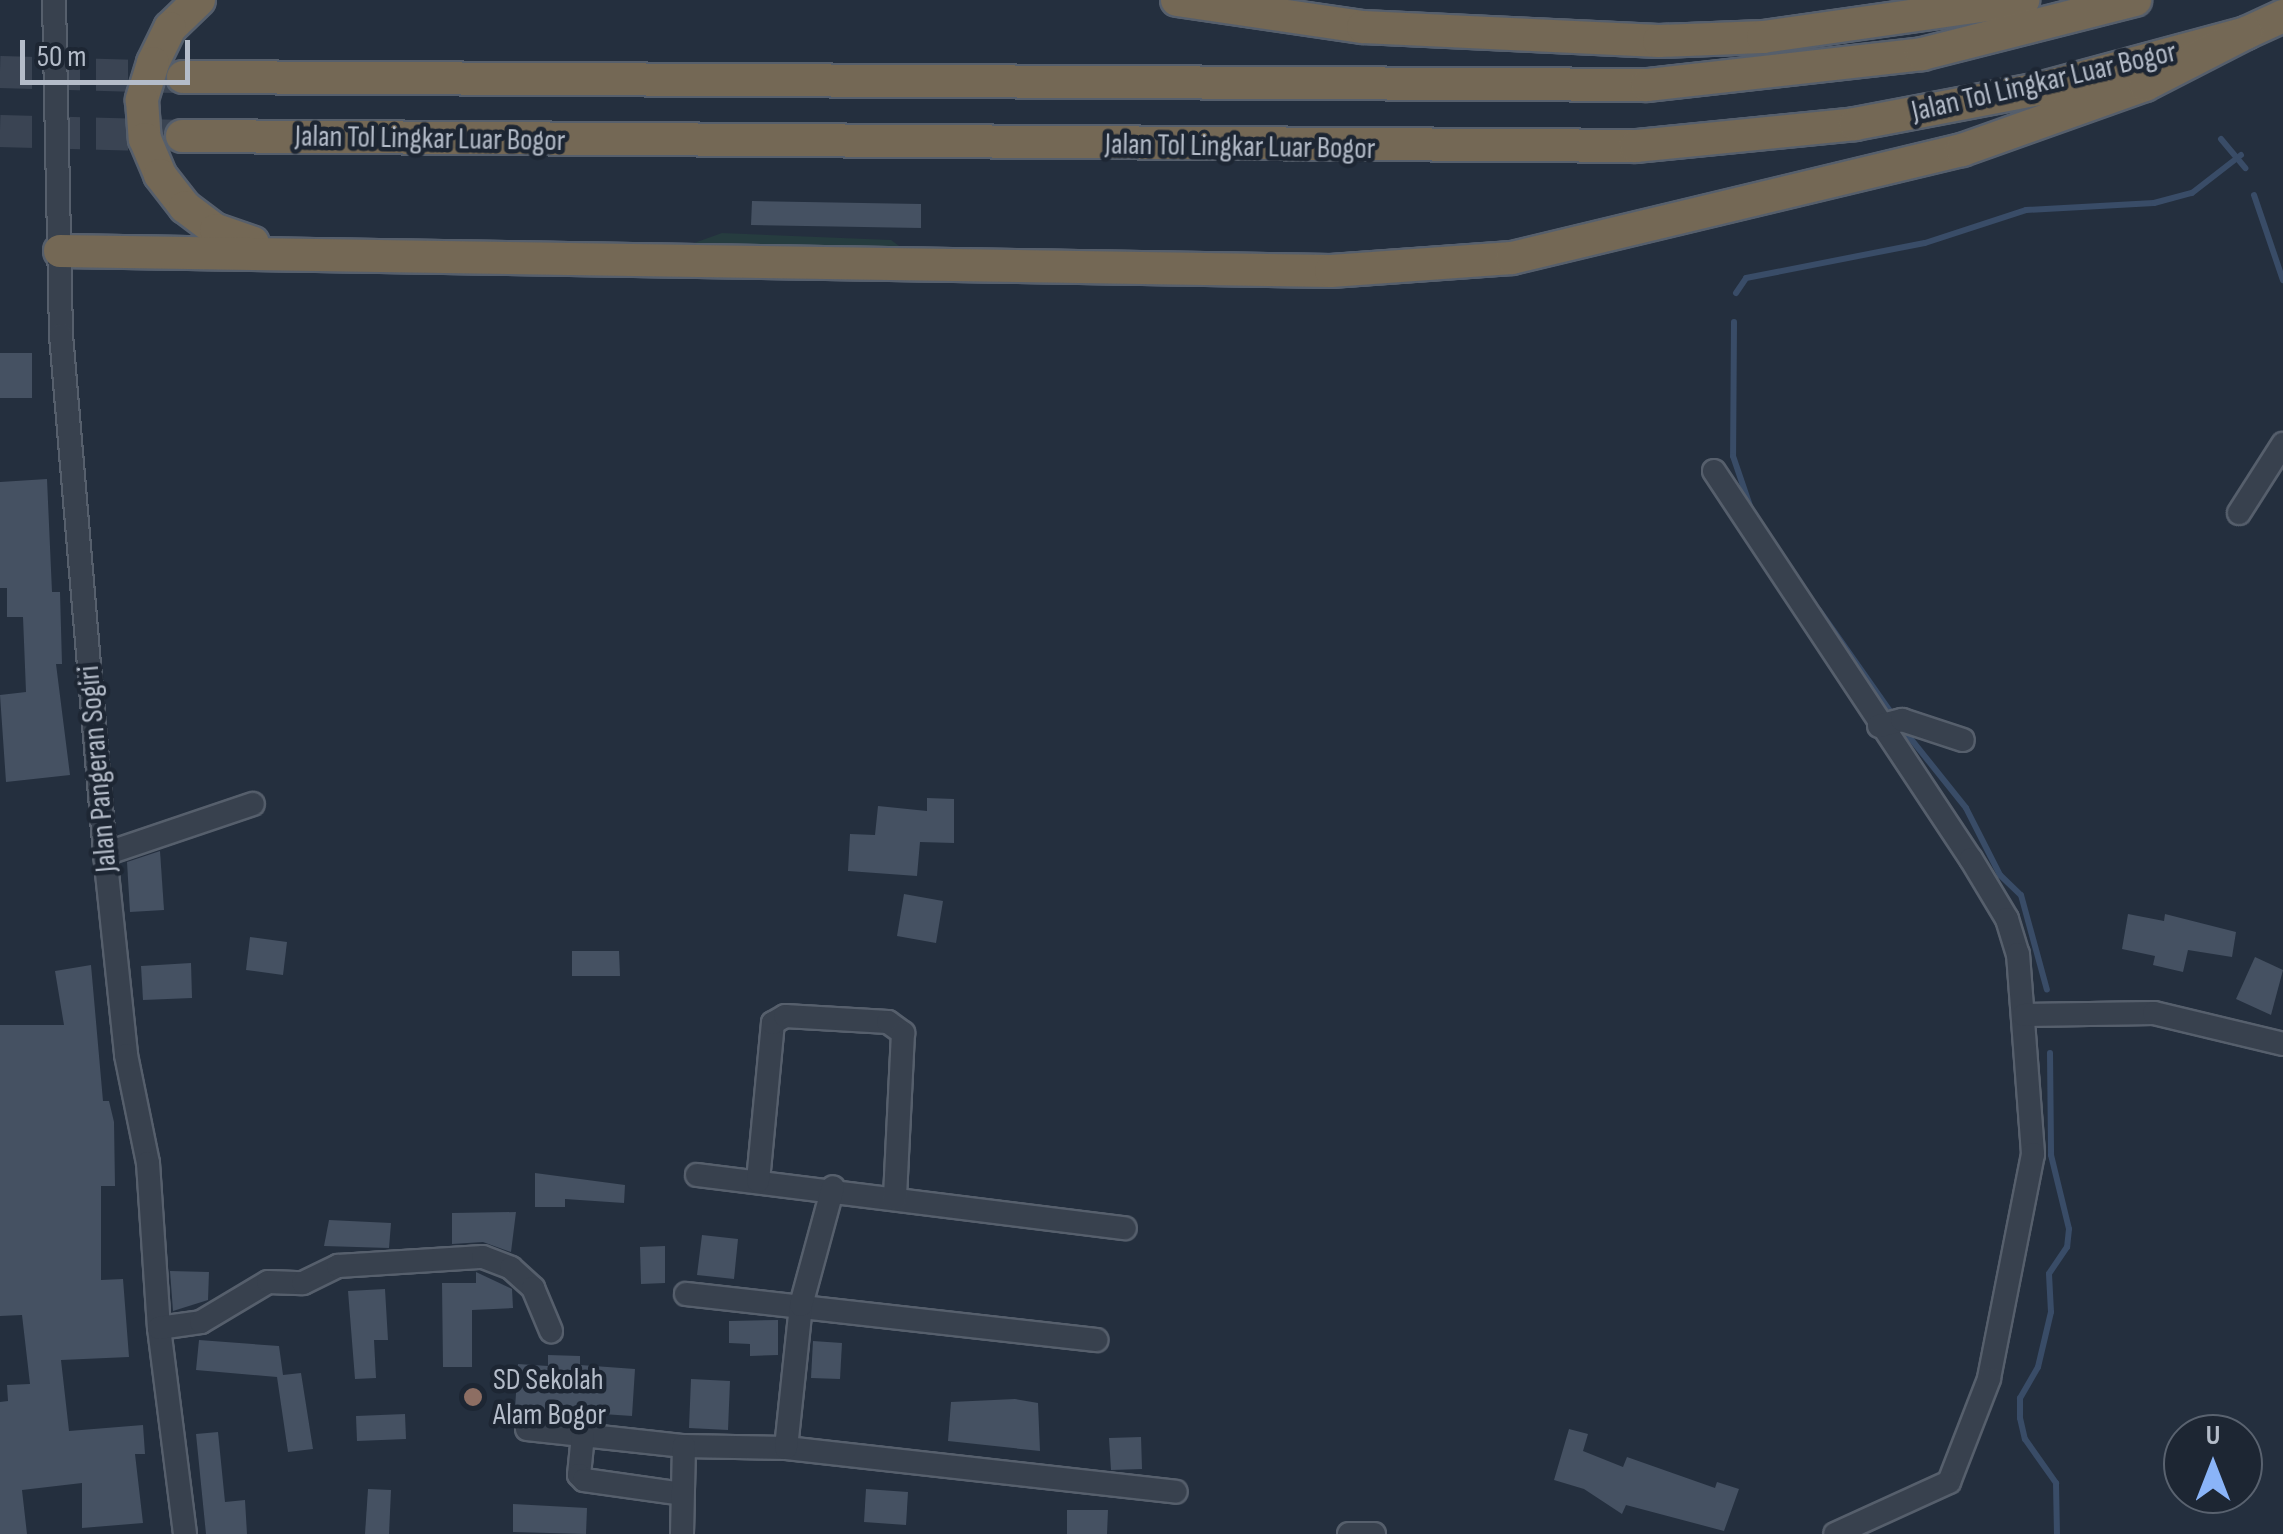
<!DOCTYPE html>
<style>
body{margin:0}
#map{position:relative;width:2283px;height:1534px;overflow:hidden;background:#242f3e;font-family:"Sofia Sans Condensed",sans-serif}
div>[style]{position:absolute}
.green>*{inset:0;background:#263c3f}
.stream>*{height:6px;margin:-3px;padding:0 3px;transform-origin:3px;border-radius:3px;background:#394c67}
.building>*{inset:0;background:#455162}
.highway-tunnel>*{height:32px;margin-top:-16px;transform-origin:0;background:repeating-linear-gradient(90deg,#3a4453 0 32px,transparent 0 48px)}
.roads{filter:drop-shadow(2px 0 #565f6c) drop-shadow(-2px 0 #565f6c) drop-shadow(0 2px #565f6c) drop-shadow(0 -2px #565f6c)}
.minor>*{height:22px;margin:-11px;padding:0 11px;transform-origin:11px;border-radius:11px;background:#38414e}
.highway>*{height:32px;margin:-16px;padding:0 16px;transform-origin:16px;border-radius:16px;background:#746855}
.dots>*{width:28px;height:28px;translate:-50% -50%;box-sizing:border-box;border:5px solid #1d2633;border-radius:50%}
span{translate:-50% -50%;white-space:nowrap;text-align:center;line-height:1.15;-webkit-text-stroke:9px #1d2633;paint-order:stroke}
.street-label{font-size:30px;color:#b4bcc9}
.poi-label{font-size:30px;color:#b4bcc9}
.left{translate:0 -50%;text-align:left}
.north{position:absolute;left:2163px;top:1414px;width:100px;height:100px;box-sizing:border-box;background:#1d2633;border:2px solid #59626f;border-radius:50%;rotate:0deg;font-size:28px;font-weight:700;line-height:40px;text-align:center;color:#b4bcc9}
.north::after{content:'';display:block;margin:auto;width:35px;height:45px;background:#8ab4f8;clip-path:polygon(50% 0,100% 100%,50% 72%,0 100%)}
.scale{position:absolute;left:20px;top:40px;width:170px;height:45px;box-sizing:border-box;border:5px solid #b4bcc9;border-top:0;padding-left:12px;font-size:30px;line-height:35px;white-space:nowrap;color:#b4bcc9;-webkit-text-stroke:8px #1d2633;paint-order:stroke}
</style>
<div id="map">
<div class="green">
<i style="clip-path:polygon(722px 233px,891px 240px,925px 265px,644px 261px)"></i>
</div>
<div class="stream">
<i style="left:2221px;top:139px;width:38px;rotate:50deg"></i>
<i style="left:2254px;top:195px;width:90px;rotate:71.2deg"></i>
<i style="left:1736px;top:293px;width:18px;rotate:-56deg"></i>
<i style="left:1746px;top:278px;width:182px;rotate:-11.1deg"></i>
<i style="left:1925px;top:243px;width:106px;rotate:-18.1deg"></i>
<i style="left:2026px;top:210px;width:128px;rotate:-3.1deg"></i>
<i style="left:2154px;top:203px;width:39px;rotate:-15deg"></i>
<i style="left:2192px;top:193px;width:62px;rotate:-37.8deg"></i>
<i style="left:1734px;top:322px;width:134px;rotate:90.4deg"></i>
<i style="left:1733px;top:456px;width:56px;rotate:71.2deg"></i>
<i style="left:1819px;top:610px;width:123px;rotate:54.9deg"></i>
<i style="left:1903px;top:729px;width:101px;rotate:51.4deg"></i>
<i style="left:1966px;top:808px;width:75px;rotate:63.1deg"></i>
<i style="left:2000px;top:875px;width:29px;rotate:44deg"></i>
<i style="left:2021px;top:895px;width:98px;rotate:74.7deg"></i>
<i style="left:2050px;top:1053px;width:102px;rotate:89.4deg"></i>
<i style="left:2051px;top:1155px;width:76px;rotate:76.3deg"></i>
<i style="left:2069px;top:1229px;width:18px;rotate:96deg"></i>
<i style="left:2067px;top:1247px;width:32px;rotate:124deg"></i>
<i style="left:2049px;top:1274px;width:38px;rotate:87deg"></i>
<i style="left:2051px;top:1312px;width:57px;rotate:103.3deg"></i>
<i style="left:2038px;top:1367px;width:36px;rotate:120deg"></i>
<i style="left:2020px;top:1398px;width:20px;rotate:90deg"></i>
<i style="left:2020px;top:1418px;width:22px;rotate:77deg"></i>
<i style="left:2025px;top:1439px;width:54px;rotate:54.8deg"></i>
<i style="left:2056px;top:1483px;width:51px;rotate:88.9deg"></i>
</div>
<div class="building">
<i style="clip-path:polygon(752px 201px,921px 204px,921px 228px,751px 225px)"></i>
<i style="clip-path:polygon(0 353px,32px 353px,32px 398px,0 398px)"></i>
<i style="clip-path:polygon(47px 479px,52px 592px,60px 592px,62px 664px,56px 664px,70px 775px,6px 782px,0 695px,26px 692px,23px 617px,7px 617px,7px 588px,0 588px,0 482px)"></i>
<i style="clip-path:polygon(927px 798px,954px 799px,954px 843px,920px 842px,917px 876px,848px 871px,850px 834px,875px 835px,878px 806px,927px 811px)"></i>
<i style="clip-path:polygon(160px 851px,164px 910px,130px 912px,127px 862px)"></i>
<i style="clip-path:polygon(904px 894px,943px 901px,936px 943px,897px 936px)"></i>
<i style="clip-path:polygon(2128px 914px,2164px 921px,2165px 914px,2236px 932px,2232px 957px,2188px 950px,2183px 972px,2153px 965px,2155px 956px,2122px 949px)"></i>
<i style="clip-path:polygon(250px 937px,287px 942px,283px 975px,246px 970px)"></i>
<i style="clip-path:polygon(572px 951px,619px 951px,620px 976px,572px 976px)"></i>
<i style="clip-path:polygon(2255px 957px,2283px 970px,2271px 1015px,2236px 999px)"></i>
<i style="clip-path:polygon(191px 963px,192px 998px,143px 1000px,141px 966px)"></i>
<i style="clip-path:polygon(91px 965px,103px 1101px,109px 1101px,114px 1122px,115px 1186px,101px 1186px,101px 1280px,123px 1279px,129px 1357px,61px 1360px,69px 1431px,143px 1425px,145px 1454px,135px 1454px,143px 1523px,82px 1528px,82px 1483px,22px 1490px,27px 1534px,0 1534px,0 1402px,8px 1401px,7px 1385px,30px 1384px,22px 1315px,0 1316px,0 1025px,64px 1025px,55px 971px)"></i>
<i style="clip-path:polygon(535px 1173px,625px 1185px,624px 1203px,565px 1199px,565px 1207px,535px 1207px)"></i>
<i style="clip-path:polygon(516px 1212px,511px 1252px,483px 1242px,452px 1244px,452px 1213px)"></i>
<i style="clip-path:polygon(329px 1220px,391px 1223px,389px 1248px,324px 1246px)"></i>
<i style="clip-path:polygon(702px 1235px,738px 1239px,734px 1279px,697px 1275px)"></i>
<i style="clip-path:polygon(665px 1246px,665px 1283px,641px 1284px,640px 1247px)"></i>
<i style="clip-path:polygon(170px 1271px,209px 1272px,208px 1300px,173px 1311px)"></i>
<i style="clip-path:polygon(476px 1272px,512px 1289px,513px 1308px,472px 1310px,472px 1367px,443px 1367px,442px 1283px,476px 1283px)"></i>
<i style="clip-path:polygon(385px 1289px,388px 1340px,374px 1340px,376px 1378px,355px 1379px,348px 1291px)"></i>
<i style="clip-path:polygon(778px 1320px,778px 1355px,750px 1356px,750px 1344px,729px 1343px,729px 1321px)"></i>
<i style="clip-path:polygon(199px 1340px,279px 1346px,283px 1375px,301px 1373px,313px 1449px,288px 1452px,277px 1377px,196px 1370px)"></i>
<i style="clip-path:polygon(813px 1341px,842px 1343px,840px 1379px,811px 1378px)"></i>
<i style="clip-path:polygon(548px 1355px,580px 1356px,580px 1365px,635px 1369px,632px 1416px,515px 1408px,518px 1364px,548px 1366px)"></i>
<i style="clip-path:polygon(691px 1379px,730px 1381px,728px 1430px,689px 1428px)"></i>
<i style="clip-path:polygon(1015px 1399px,1038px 1403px,1040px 1451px,948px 1441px,951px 1402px)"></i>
<i style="clip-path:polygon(405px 1414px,406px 1439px,357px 1441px,356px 1416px)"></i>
<i style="clip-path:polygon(1569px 1429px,1588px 1434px,1583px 1451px,1623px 1467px,1627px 1457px,1715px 1488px,1717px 1482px,1739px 1489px,1724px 1531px,1626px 1505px,1622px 1514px,1584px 1489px,1554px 1480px)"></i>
<i style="clip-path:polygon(218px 1432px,225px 1502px,245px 1500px,247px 1534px,206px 1534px,196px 1434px)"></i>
<i style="clip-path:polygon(1141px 1437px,1142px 1469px,1111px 1470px,1109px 1438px)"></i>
<i style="clip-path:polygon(368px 1489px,391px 1490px,389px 1534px,365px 1534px)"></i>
<i style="clip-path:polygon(866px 1489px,908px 1492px,906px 1525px,864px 1522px)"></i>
<i style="clip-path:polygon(513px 1504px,587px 1508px,586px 1534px,513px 1532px)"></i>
<i style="clip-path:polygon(1067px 1510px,1108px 1510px,1107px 1534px,1067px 1534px)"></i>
</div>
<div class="highway-tunnel">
<i style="left:0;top:72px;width:175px;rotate:1.6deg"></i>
<i style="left:0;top:131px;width:182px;rotate:1.6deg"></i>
</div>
<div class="roads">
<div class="minor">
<i style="left:54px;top:0;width:335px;rotate:88.8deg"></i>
<i style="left:61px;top:335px;width:521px;rotate:85.15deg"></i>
<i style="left:105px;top:854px;width:202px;rotate:84deg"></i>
<i style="left:126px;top:1055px;width:110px;rotate:78.5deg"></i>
<i style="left:148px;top:1163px;width:165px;rotate:86.2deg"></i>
<i style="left:159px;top:1328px;width:208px;rotate:82.8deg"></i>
<i style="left:1714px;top:471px;width:465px;rotate:56.5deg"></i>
<i style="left:1971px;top:859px;width:70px;rotate:59deg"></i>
<i style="left:2007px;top:919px;width:37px;rotate:73deg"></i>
<i style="left:2018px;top:954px;width:201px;rotate:85.7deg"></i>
<i style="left:2033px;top:1154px;width:229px;rotate:101.1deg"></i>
<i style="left:1989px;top:1379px;width:110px;rotate:111.2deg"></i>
<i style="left:1949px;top:1482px;width:125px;rotate:155.5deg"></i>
<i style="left:2239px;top:513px;width:82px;rotate:-57.5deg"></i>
<i style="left:1879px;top:726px;width:24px;rotate:-15deg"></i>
<i style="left:1902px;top:720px;width:64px;rotate:18.2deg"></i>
<i style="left:105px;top:854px;width:156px;rotate:-18.7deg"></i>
<i style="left:2024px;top:1015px;width:130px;rotate:-0.9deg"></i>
<i style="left:2154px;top:1013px;width:133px;rotate:13.5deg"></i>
<i style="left:697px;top:1175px;width:431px;rotate:7.1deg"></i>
<i style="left:758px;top:1181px;width:159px;rotate:-84.6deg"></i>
<i style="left:773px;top:1023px;width:14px;rotate:-30deg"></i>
<i style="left:785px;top:1016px;width:103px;rotate:3.3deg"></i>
<i style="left:888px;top:1022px;width:19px;rotate:36deg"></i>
<i style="left:903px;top:1033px;width:166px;rotate:92.8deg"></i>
<i style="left:686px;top:1294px;width:413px;rotate:6.4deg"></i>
<i style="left:159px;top:1328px;width:42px;rotate:-8.1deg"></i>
<i style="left:201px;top:1322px;width:78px;rotate:-30.8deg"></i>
<i style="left:268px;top:1282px;width:35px;rotate:2deg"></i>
<i style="left:303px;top:1283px;width:39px;rotate:-26deg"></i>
<i style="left:338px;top:1266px;width:145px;rotate:-3.6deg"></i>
<i style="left:483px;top:1257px;width:30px;rotate:21deg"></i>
<i style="left:511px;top:1268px;width:30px;rotate:42deg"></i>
<i style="left:533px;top:1288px;width:47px;rotate:67.3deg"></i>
<i style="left:527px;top:1429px;width:158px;rotate:6.2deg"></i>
<i style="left:684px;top:1446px;width:102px;rotate:1.1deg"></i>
<i style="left:786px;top:1448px;width:392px;rotate:6.4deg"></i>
<i style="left:583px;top:1435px;width:40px;rotate:95.7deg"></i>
<i style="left:579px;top:1475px;width:7px;rotate:45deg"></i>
<i style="left:584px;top:1480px;width:99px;rotate:8.1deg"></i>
<i style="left:786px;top:1448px;width:144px;rotate:-84deg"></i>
<i style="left:801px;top:1305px;width:122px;rotate:-74.8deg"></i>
<i style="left:682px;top:1534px;width:88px;rotate:-88.7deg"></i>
<i style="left:1349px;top:1534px;width:25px"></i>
</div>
<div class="highway">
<i style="left:199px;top:0;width:40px;rotate:136deg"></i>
<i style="left:170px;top:28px;width:39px;rotate:116deg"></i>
<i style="left:153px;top:63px;width:39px;rotate:107deg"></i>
<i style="left:142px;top:100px;width:39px;rotate:86deg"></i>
<i style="left:145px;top:139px;width:39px;rotate:67deg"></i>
<i style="left:160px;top:175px;width:41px;rotate:52deg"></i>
<i style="left:185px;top:207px;width:39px;rotate:37deg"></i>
<i style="left:216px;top:230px;width:39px;rotate:19deg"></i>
<i style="left:1177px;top:0;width:188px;rotate:8.3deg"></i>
<i style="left:1363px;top:27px;width:296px;rotate:2.7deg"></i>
<i style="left:1659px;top:41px;width:104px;rotate:-2.2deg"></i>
<i style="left:1763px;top:37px;width:263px;rotate:-8.1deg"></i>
<i style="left:183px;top:77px;width:1464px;rotate:0.31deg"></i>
<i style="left:1647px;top:85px;width:277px;rotate:-6.4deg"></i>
<i style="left:1922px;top:54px;width:220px;rotate:-14.2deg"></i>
<i style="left:182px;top:136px;width:1454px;rotate:0.39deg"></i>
<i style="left:1636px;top:146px;width:220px;rotate:-5.7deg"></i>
<i style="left:1855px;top:124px;width:187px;rotate:-10.8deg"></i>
<i style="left:2039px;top:89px;width:214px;rotate:-15.1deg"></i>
<i style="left:2246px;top:33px;width:41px;rotate:-24.7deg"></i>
<i style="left:60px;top:251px;width:1271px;rotate:0.9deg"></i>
<i style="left:1331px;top:271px;width:181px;rotate:-4.1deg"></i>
<i style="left:1512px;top:258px;width:463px;rotate:-13.5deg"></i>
<i style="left:1962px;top:150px;width:194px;rotate:-19.6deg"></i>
<i style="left:2145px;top:85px;width:114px;rotate:-27.2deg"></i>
</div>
</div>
<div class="dots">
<i style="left:473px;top:1397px;background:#8d6e63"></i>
</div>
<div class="street-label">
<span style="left:2044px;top:82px;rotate:-13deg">Jalan Tol Lingkar Luar Bogor</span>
<span style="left:430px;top:139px;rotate:1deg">Jalan Tol Lingkar Luar Bogor</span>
<span style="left:1240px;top:147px;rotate:1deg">Jalan Tol Lingkar Luar Bogor</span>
<span style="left:98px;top:769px;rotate:-95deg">Jalan Pangeran Sogiri</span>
</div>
<div class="poi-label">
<span class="left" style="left:493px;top:1397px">SD Sekolah<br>Alam Bogor</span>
</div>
<div class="north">U</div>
<div class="scale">50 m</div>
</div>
